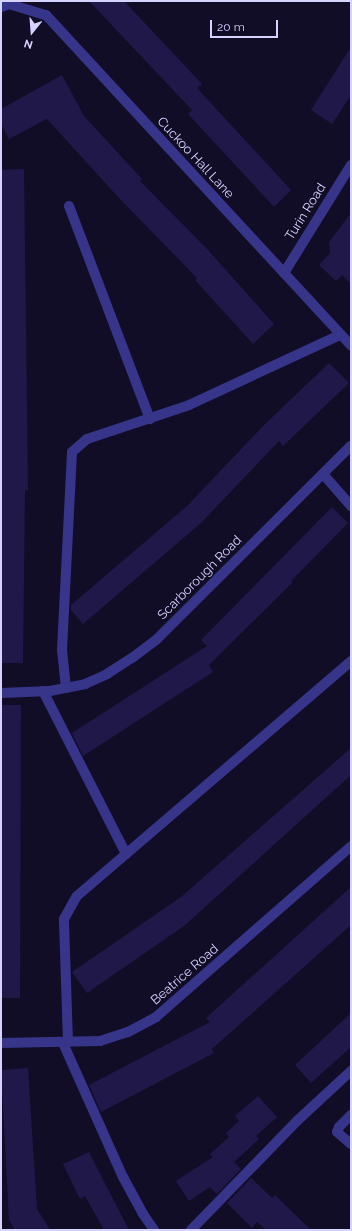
<!DOCTYPE html>
<style>
body{margin:0}
#map{position:relative;width:352px;height:1231px;overflow:hidden;background:#110d27;font-family:Raleway,sans-serif}
div>[style]{position:absolute}
.building>*{inset:0;background:#201849}
.minor>*{height:10px;margin:-5px;padding:0 5px;transform-origin:5px;border-radius:5px;background:#363589}
span{translate:-50% -50%;white-space:nowrap;text-align:center;line-height:1.15;-webkit-text-stroke:3px #110d27;paint-order:stroke}
.street-label{font-size:13px;color:#d7d3ff}
.frame{position:absolute;inset:0;border:2px solid #d7d3ff;pointer-events:none}
.north{position:absolute;left:12px;top:12px;width:40px;height:40px;-webkit-text-stroke:3px #110d27;paint-order:stroke;rotate:197deg;font-size:11px;font-weight:700;line-height:16px;text-align:center;color:#d7d3ff}
.north::after{content:'';display:block;margin:auto;width:14px;height:18px;background:#d7d3ff;clip-path:polygon(50% 0,100% 100%,50% 72%,0 100%)}
.scale{position:absolute;left:210px;top:20px;width:68px;height:18px;box-sizing:border-box;border:2px solid #d7d3ff;border-top:0;padding-left:5px;font-size:12px;line-height:14px;white-space:nowrap;color:#d7d3ff;-webkit-text-stroke:3px #110d27;paint-order:stroke}
</style>
<div id="map">
<div class="building">
<i style="clip-path:polygon(89px 1px,124px 1px,202px 84px,197px 88px,291px 190px,274px 207px,188px 114px,192px 110px)"></i>
<i style="clip-path:polygon(351px 47px,351px 95px,332px 124px,311px 110px)"></i>
<i style="clip-path:polygon(62px 75px,84px 116px,142px 179px,140px 181px,208px 250px,274px 324px,253px 344px,195px 280px,197px 278px,119px 198px,47px 119px,9px 139px,1px 124px,1px 109px)"></i>
<i style="clip-path:polygon(24px 169px,28px 490px,25px 490px,23px 663px,1px 663px,1px 170px)"></i>
<i style="clip-path:polygon(351px 213px,351px 284px,342px 275px,336px 281px,319px 265px,330px 253px,329px 242px)"></i>
<i style="clip-path:polygon(329px 363px,349px 383px,283px 446px,279px 441px,201px 523px,83px 624px,71px 610px,71px 605px,187px 506px,264px 425px)"></i>
<i style="clip-path:polygon(332px 507px,348px 523px,291px 581px,293px 582px,209px 665px,213px 672px,83px 756px,72px 733px,207px 646px,201px 640px)"></i>
<i style="clip-path:polygon(1px 705px,21px 705px,20px 998px,1px 998px)"></i>
<i style="clip-path:polygon(351px 748px,351px 775px,184px 926px,87px 993px,72px 972px,181px 897px)"></i>
<i style="clip-path:polygon(351px 887px,351px 925px,212px 1049px,214px 1053px,101px 1112px,89px 1085px,210px 1022px,206px 1018px)"></i>
<i style="clip-path:polygon(351px 1013px,351px 1047px,311px 1083px,295px 1065px)"></i>
<i style="clip-path:polygon(28px 1068px,37px 1209px,50px 1230px,15px 1230px,9px 1220px,1px 1070px)"></i>
<i style="clip-path:polygon(258px 1096px,277px 1117px,256px 1136px,259px 1139px,234px 1162px,241px 1169px,217px 1194px,210px 1187px,189px 1201px,176px 1181px,213px 1157px,210px 1154px,229px 1137px,226px 1133px,239px 1121px,235px 1116px)"></i>
<i style="clip-path:polygon(89px 1152px,114px 1201px,129px 1230px,104px 1230px,85px 1196px,80px 1199px,63px 1164px)"></i>
<i style="clip-path:polygon(251px 1178px,272px 1198px,275px 1195px,311px 1230px,266px 1230px,257px 1222px,252px 1228px,227px 1203px)"></i>
</div>
<div class="minor">
<i style="left:1px;top:1px;width:9px;rotate:21deg"></i>
<i style="left:9px;top:4px;width:9px;rotate:159deg"></i>
<i style="left:9px;top:4px;width:39px;rotate:17deg"></i>
<i style="left:46px;top:15px;width:450px;rotate:47.3deg"></i>
<i style="left:69px;top:206px;width:228px;rotate:69.2deg"></i>
<i style="left:284px;top:273px;width:127px;rotate:-58.2deg"></i>
<i style="left:323px;top:474px;width:43px;rotate:48.8deg"></i>
<i style="left:66px;top:688px;width:38px;rotate:-96deg"></i>
<i style="left:62px;top:650px;width:198px;rotate:-87.1deg"></i>
<i style="left:72px;top:452px;width:20px;rotate:-41deg"></i>
<i style="left:87px;top:439px;width:108px;rotate:-18.4deg"></i>
<i style="left:189px;top:405px;width:166px;rotate:-24.9deg"></i>
<i style="left:43px;top:691px;width:183px;rotate:63deg"></i>
<i style="left:1px;top:693px;width:49px;rotate:-2.3deg"></i>
<i style="left:50px;top:691px;width:36px;rotate:-11deg"></i>
<i style="left:85px;top:684px;width:24px;rotate:-24deg"></i>
<i style="left:107px;top:674px;width:30px;rotate:-33deg"></i>
<i style="left:132px;top:658px;width:30px;rotate:-37deg"></i>
<i style="left:156px;top:640px;width:275px;rotate:-44.9deg"></i>
<i style="left:68px;top:1042px;width:123px;rotate:-91.9deg"></i>
<i style="left:64px;top:919px;width:26px;rotate:-61deg"></i>
<i style="left:77px;top:896px;width:361px;rotate:-40.6deg"></i>
<i style="left:1px;top:1043px;width:99px;rotate:-1.2deg"></i>
<i style="left:100px;top:1041px;width:29px;rotate:-18deg"></i>
<i style="left:128px;top:1032px;width:32px;rotate:-28deg"></i>
<i style="left:156px;top:1017px;width:259px;rotate:-41.2deg"></i>
<i style="left:63px;top:1043px;width:147px;rotate:65.9deg"></i>
<i style="left:123px;top:1177px;width:42px;rotate:61.6deg"></i>
<i style="left:143px;top:1214px;width:19px;rotate:55deg"></i>
<i style="left:351px;top:1115px;width:17px;rotate:135deg"></i>
<i style="left:339px;top:1127px;width:5px;rotate:112deg"></i>
<i style="left:337px;top:1132px;width:18px;rotate:41deg"></i>
<i style="left:191px;top:1230px;width:153px;rotate:-45.8deg"></i>
<i style="left:298px;top:1120px;width:72px;rotate:-42.8deg"></i>
</div>
<div class="street-label">
<span style="left:195px;top:158px;rotate:47deg">Cuckoo Hall Lane</span>
<span style="left:306px;top:212px;rotate:-58deg">Turin Road</span>
<span style="left:200px;top:578px;rotate:-45deg">Scarborough Road</span>
<span style="left:185px;top:975px;rotate:-41deg">Beatrice Road</span>
</div>
<div class="frame"></div>
<div class="north">N</div>
<div class="scale">20 m</div>
</div>
